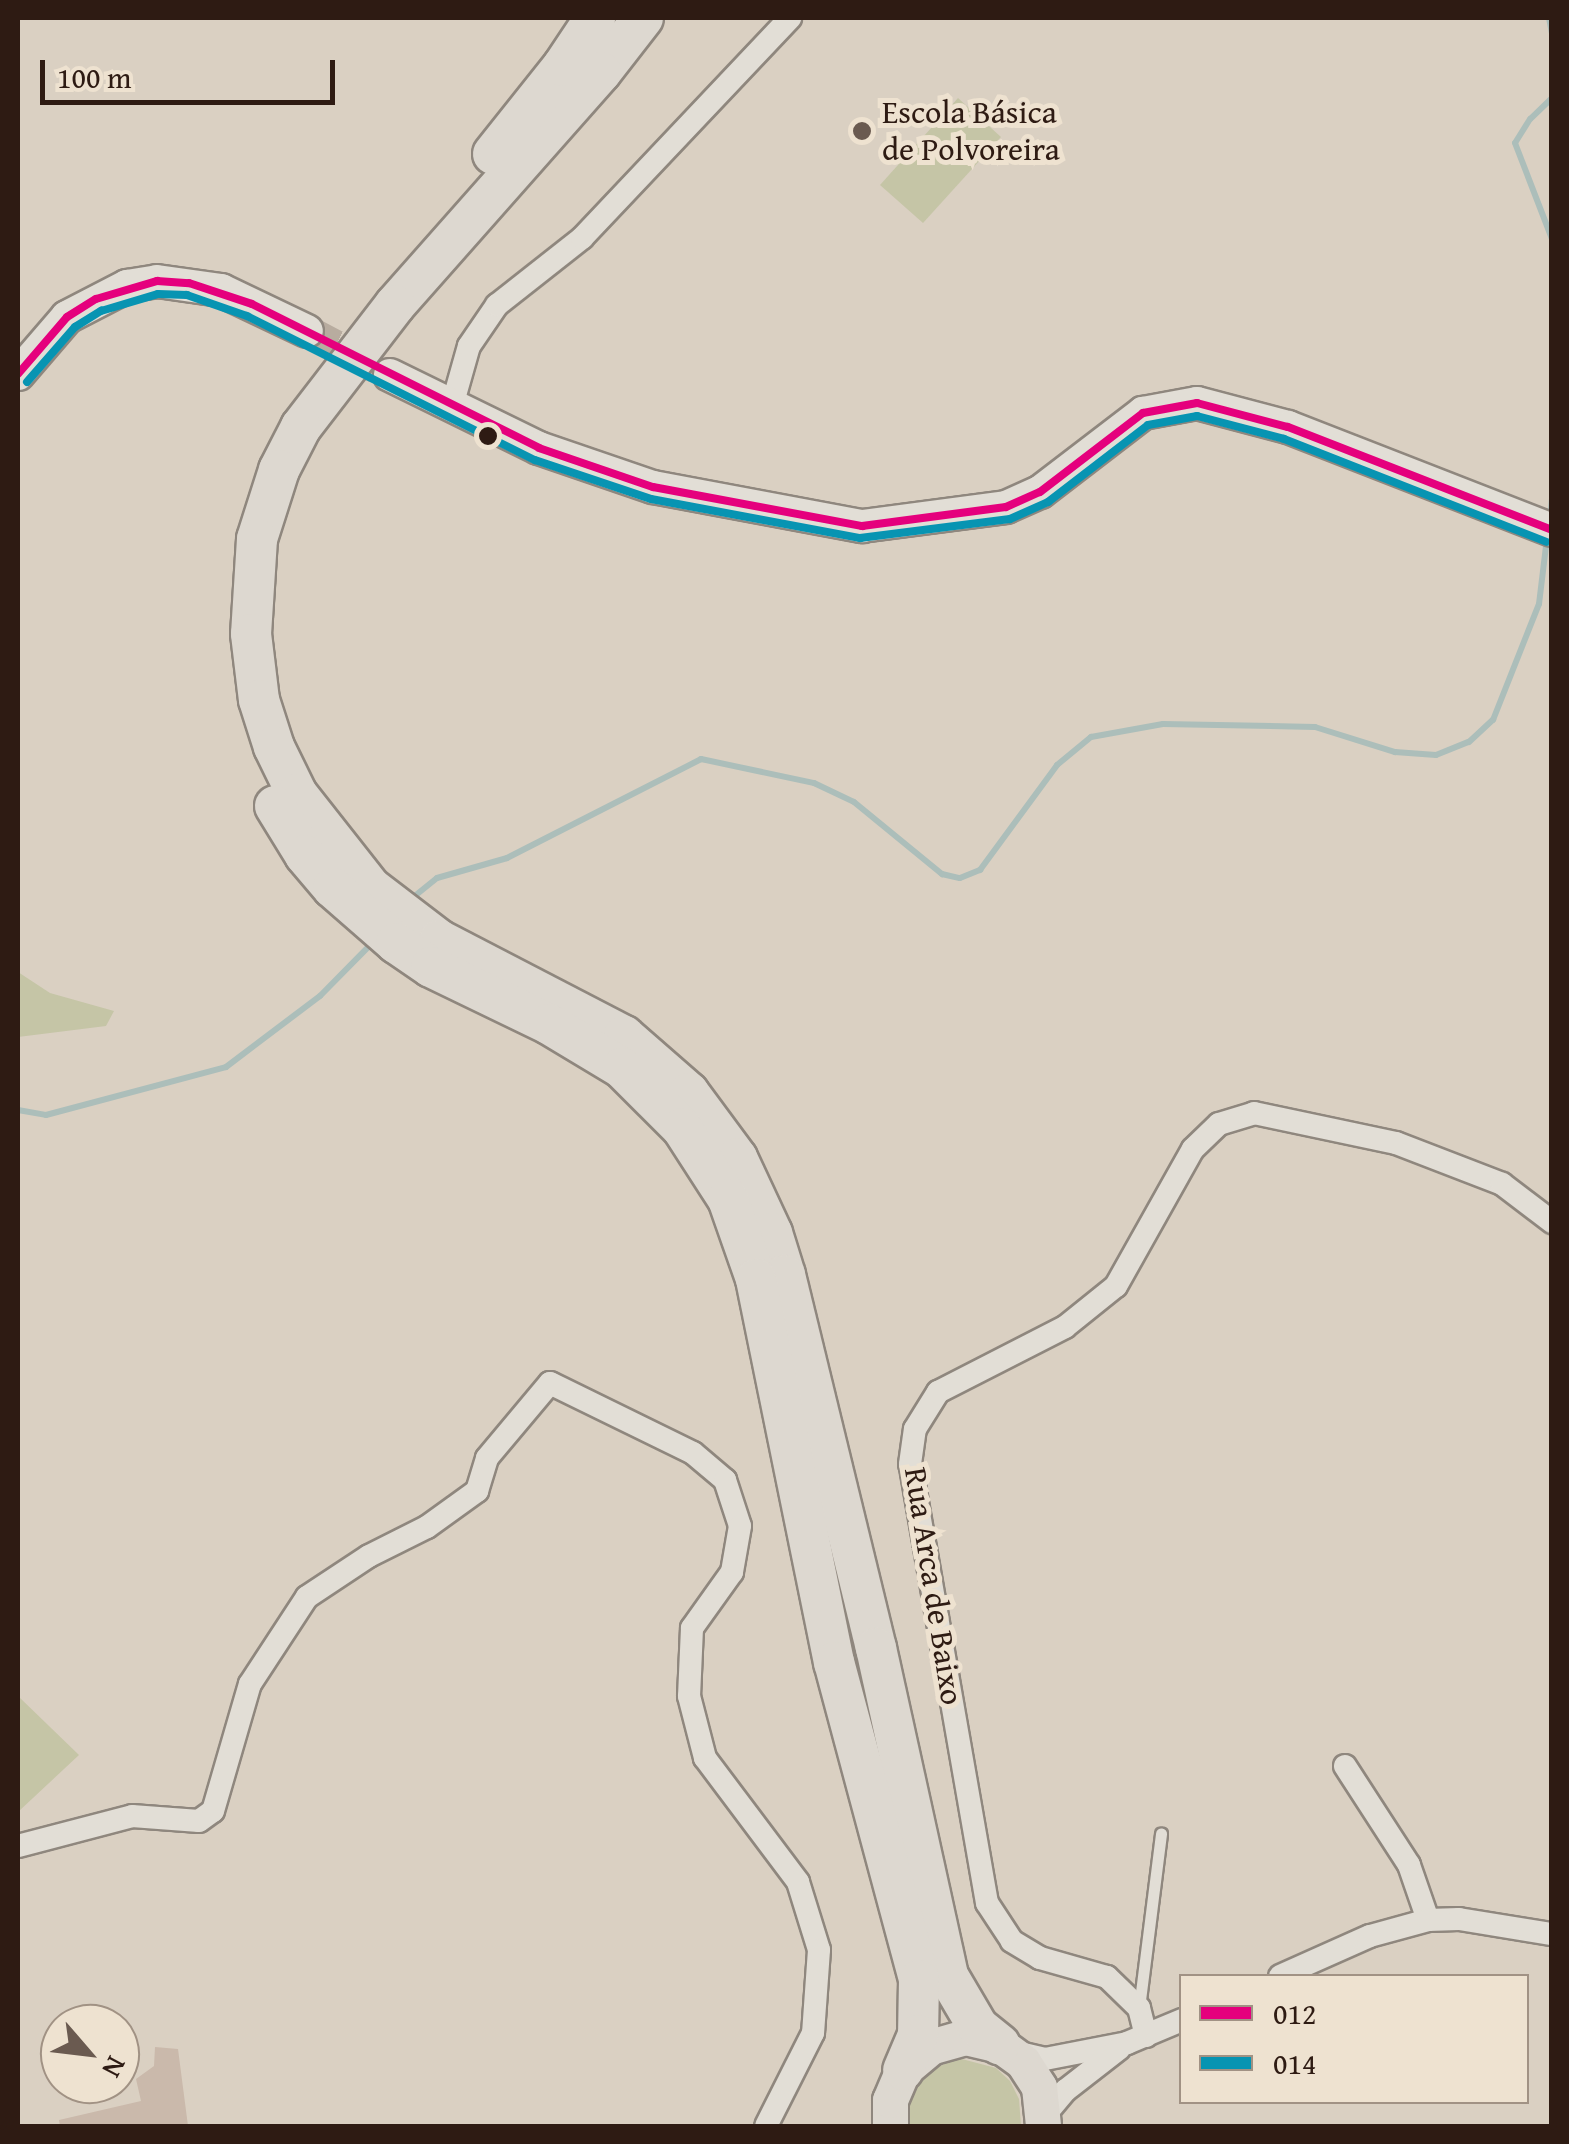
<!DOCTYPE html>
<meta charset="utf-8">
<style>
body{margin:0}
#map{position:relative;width:1569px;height:2144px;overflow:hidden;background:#dad0c2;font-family:"Gentium Book Plus",serif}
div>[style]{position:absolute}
.green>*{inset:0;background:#c5c5a6}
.stream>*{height:6px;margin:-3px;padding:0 3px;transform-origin:3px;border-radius:3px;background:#acbeba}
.building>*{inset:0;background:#cab9ab}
.secondary-tunnel>*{height:32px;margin-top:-16px;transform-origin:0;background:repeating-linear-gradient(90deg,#b8ac9f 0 32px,transparent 0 48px)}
.roads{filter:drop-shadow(2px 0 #8f877e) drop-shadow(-2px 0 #8f877e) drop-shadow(0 2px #8f877e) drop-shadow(0 -2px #8f877e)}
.lane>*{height:11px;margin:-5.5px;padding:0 5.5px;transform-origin:5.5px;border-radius:5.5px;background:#e2ded6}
.street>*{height:22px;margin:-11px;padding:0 11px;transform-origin:11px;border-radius:11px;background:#e2ded6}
.secondary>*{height:32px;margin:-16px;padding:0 16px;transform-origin:16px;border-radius:16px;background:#e2ded6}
.primary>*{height:35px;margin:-17.5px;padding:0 17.5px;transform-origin:17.5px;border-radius:17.5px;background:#ddd8d0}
.highway>*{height:40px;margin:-20px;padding:0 20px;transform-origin:20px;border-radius:20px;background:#ddd8d0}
.bus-1>*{height:8px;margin:-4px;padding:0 4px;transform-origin:4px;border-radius:4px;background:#e5007d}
.bus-2>*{height:8px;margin:-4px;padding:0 4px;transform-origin:4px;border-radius:4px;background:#0794b2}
.dots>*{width:28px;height:28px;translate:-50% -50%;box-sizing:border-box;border:5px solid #eee2d0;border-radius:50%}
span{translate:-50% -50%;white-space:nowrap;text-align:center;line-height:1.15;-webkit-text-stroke:10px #eee2d0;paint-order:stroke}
.poi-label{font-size:32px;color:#2e1b13}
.left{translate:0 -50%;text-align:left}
.street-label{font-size:32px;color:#2e1b13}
.frame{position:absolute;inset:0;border:20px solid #2e1b13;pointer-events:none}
.legend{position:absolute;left:1179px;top:1974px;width:350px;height:130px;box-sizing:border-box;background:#eee2d0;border:2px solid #a19284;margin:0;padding:12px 18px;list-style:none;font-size:30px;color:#2e1b13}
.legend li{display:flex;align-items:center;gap:20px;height:50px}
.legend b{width:50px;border:2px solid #a19284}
.north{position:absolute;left:40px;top:2004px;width:100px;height:100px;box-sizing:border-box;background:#eee2d0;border:2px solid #a19284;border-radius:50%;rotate:118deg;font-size:28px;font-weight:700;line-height:40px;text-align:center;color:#2e1b13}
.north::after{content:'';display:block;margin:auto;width:35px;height:45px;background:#6a5a50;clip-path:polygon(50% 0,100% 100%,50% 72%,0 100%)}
.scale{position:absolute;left:40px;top:60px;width:295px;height:45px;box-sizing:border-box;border:5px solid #2e1b13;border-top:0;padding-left:12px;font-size:30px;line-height:35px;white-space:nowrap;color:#2e1b13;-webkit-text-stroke:8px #eee2d0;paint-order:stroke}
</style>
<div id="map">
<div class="green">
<i style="clip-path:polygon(958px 98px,1001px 137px,923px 223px,880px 185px)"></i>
<i style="clip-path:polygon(18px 972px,50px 993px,114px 1011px,106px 1026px,18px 1037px)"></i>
<i style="clip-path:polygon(18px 1696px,79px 1755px,18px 1812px)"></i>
<i style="clip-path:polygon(958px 2058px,996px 2068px,1010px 2081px,1019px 2099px,1021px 2126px,904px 2126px,910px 2089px,922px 2074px)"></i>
</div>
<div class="stream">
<i style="left:1549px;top:18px;width:16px;rotate:79deg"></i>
<i style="left:1552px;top:98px;width:30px;rotate:136deg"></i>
<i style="left:1530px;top:119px;width:28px;rotate:122deg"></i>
<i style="left:1515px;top:143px;width:103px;rotate:68.9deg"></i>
<i style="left:1550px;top:521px;width:21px;rotate:-85deg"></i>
<i style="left:411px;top:899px;width:33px;rotate:-39deg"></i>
<i style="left:437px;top:878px;width:73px;rotate:-15.9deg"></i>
<i style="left:507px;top:858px;width:218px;rotate:-27deg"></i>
<i style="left:701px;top:759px;width:116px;rotate:12deg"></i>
<i style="left:814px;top:783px;width:44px;rotate:25.4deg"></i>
<i style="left:854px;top:802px;width:114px;rotate:39.3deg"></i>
<i style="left:942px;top:874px;width:18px;rotate:13deg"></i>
<i style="left:960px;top:878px;width:22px;rotate:-22deg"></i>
<i style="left:980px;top:870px;width:130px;rotate:-53.7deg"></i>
<i style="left:1057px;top:765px;width:44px;rotate:-39.5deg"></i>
<i style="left:1091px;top:737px;width:73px;rotate:-10.2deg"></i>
<i style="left:1163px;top:724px;width:152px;rotate:1.1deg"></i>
<i style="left:1315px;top:727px;width:84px;rotate:17.4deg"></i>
<i style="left:1395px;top:752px;width:41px;rotate:4.2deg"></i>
<i style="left:1436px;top:755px;width:35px;rotate:-22deg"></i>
<i style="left:1469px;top:742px;width:33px;rotate:-43deg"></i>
<i style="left:1493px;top:720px;width:125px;rotate:-68.4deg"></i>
<i style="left:1539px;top:604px;width:66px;rotate:-83.1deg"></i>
<i style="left:18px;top:1110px;width:28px;rotate:10deg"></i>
<i style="left:46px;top:1115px;width:186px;rotate:-14.9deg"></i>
<i style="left:226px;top:1067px;width:118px;rotate:-37.1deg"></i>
<i style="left:320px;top:996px;width:76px;rotate:-45.5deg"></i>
</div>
<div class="building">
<i style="clip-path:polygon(155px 2047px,178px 2049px,188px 2126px,60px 2126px,59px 2120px,141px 2101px,136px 2079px,154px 2066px)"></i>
</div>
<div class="secondary-tunnel">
<i style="left:307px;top:331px;width:79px;rotate:27.9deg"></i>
</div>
<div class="roads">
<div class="lane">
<i style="left:1139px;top:2008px;width:176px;rotate:-82.8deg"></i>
</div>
<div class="street">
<i style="left:452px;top:406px;width:62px;rotate:-74.2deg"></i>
<i style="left:469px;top:346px;width:50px;rotate:-55.7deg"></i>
<i style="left:497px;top:305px;width:108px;rotate:-38.2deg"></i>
<i style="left:582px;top:238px;width:303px;rotate:-46.6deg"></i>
<i style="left:1345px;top:1766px;width:118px;rotate:57.1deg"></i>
<i style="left:1409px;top:1865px;width:58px;rotate:70.9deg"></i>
<i style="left:18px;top:1846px;width:118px;rotate:-14.7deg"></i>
<i style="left:132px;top:1816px;width:67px;rotate:4.3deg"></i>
<i style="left:199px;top:1821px;width:17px;rotate:-36deg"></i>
<i style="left:213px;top:1811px;width:132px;rotate:-73.8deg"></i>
<i style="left:250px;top:1684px;width:104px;rotate:-56.8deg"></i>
<i style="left:307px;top:1597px;width:74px;rotate:-33.5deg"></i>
<i style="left:369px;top:1556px;width:65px;rotate:-26.6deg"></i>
<i style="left:427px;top:1527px;width:62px;rotate:-35.8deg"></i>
<i style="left:477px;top:1491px;width:34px;rotate:-73deg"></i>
<i style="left:487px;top:1458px;width:98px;rotate:-50deg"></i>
<i style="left:550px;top:1383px;width:159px;rotate:26.1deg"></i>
<i style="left:693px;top:1453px;width:42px;rotate:40.2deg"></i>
<i style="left:725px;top:1480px;width:48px;rotate:71.9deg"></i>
<i style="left:740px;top:1526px;width:47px;rotate:99.9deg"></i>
<i style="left:732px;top:1572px;width:69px;rotate:125.5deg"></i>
<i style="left:692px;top:1628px;width:68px;rotate:92.5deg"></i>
<i style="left:689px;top:1696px;width:64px;rotate:75.5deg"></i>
<i style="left:705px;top:1758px;width:155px;rotate:53.1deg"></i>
<i style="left:798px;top:1882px;width:71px;rotate:72.8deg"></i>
<i style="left:819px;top:1950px;width:83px;rotate:94.1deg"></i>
<i style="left:813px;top:2033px;width:104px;rotate:116.8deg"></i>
<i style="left:1280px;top:1976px;width:98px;rotate:-24deg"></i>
<i style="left:1370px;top:1936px;width:60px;rotate:-15.4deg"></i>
<i style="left:1428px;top:1920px;width:31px;rotate:-2deg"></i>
<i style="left:1459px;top:1919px;width:94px;rotate:9.2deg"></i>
<i style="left:1146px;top:2036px;width:29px;rotate:-104deg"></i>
<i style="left:1139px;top:2008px;width:45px;rotate:-135.9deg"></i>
<i style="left:1107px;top:1977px;width:70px;rotate:-164.2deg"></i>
<i style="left:1040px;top:1958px;width:33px;rotate:-149deg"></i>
<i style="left:1012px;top:1941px;width:45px;rotate:-123.3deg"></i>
<i style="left:987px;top:1903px;width:446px;rotate:-99.9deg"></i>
<i style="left:910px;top:1464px;width:35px;rotate:-82deg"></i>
<i style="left:915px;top:1429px;width:44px;rotate:-58.1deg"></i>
<i style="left:938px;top:1392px;width:143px;rotate:-27.1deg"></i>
<i style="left:1065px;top:1327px;width:65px;rotate:-38.8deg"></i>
<i style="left:1116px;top:1286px;width:157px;rotate:-60.7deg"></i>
<i style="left:1193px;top:1149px;width:36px;rotate:-44deg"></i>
<i style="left:1219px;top:1124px;width:37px;rotate:-17deg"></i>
<i style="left:1254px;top:1113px;width:145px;rotate:11.9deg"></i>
<i style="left:1396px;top:1143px;width:114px;rotate:21.1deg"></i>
<i style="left:1502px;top:1184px;width:63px;rotate:37.2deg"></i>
<i style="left:1015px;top:2052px;width:31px;rotate:13deg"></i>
<i style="left:1045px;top:2059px;width:84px;rotate:-11deg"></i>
<i style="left:1127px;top:2043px;width:60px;rotate:-22.7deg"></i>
<i style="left:1044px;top:2116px;width:34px;rotate:-50deg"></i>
<i style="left:1066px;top:2090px;width:68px;rotate:-37.9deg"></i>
</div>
<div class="secondary">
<i style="left:18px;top:374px;width:75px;rotate:-49.3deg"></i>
<i style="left:67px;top:317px;width:68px;rotate:-27.3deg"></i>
<i style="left:127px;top:286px;width:30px;rotate:-9deg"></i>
<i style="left:157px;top:281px;width:65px;rotate:8deg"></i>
<i style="left:221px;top:290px;width:95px;rotate:25.5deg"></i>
<i style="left:390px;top:375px;width:166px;rotate:26.1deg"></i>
<i style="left:539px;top:448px;width:120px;rotate:18.9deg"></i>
<i style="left:653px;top:487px;width:213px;rotate:10.6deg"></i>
<i style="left:862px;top:526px;width:145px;rotate:-7.5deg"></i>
<i style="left:1006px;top:507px;width:37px;rotate:-24deg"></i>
<i style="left:1040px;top:492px;width:130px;rotate:-37.5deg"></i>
<i style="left:1143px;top:413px;width:55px;rotate:-10.5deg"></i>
<i style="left:1197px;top:403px;width:94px;rotate:14.8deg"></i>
<i style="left:1288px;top:427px;width:283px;rotate:21.3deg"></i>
</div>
<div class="primary">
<i style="left:890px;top:2126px;width:26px;rotate:-90deg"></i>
<i style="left:890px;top:2100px;width:33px;rotate:-67deg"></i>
<i style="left:903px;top:2070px;width:35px;rotate:-40deg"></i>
<i style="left:930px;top:2047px;width:36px;rotate:-16deg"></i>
<i style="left:965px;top:2037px;width:36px;rotate:13deg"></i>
<i style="left:1000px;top:2045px;width:29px;rotate:36deg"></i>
<i style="left:1023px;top:2062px;width:30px;rotate:57deg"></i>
<i style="left:1039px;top:2087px;width:39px;rotate:84deg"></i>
</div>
<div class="highway">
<i style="left:643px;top:18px;width:68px;rotate:127.9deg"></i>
<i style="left:601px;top:72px;width:311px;rotate:131.5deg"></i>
<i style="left:395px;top:305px;width:154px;rotate:127.6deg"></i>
<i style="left:301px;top:427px;width:48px;rotate:117.1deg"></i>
<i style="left:279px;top:470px;width:72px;rotate:107.7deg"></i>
<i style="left:257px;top:539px;width:95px;rotate:93.6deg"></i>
<i style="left:251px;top:634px;width:66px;rotate:83.1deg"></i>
<i style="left:259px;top:700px;width:49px;rotate:72.3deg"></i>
<i style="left:274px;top:747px;width:52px;rotate:63.9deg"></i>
<i style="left:297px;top:794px;width:120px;rotate:51.8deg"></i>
<i style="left:371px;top:888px;width:86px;rotate:37.4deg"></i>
<i style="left:439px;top:940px;width:208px;rotate:27.4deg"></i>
<i style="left:624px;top:1036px;width:86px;rotate:41.2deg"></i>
<i style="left:689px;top:1093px;width:81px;rotate:53.6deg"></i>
<i style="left:737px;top:1158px;width:83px;rotate:65deg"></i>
<i style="left:772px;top:1233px;width:44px;rotate:72.8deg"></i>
<i style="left:785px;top:1275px;width:384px;rotate:76.3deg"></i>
<i style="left:876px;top:1648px;width:336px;rotate:77.6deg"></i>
<i style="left:948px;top:1976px;width:59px;rotate:59.5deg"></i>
<i style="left:978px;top:2027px;width:28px;rotate:39deg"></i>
<i style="left:493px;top:154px;width:112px;rotate:-51.5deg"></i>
<i style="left:563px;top:66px;width:58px;rotate:-56.3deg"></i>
<i style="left:275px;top:806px;width:57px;rotate:58.5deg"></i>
<i style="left:305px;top:855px;width:43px;rotate:49.7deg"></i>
<i style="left:333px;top:888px;width:84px;rotate:41.1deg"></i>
<i style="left:396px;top:943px;width:42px;rotate:34.4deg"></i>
<i style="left:431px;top:967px;width:131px;rotate:25.8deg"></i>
<i style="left:549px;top:1024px;width:85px;rotate:31.1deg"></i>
<i style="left:622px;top:1068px;width:85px;rotate:45deg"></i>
<i style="left:682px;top:1128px;width:85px;rotate:57.1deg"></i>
<i style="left:728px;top:1199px;width:85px;rotate:70.7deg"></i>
<i style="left:756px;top:1279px;width:391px;rotate:78.5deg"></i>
<i style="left:834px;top:1662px;width:329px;rotate:75deg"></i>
<i style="left:919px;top:1980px;width:55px;rotate:91deg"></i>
<i style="left:918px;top:2035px;width:38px;rotate:113deg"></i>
</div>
</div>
<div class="bus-1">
<i style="left:18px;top:374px;width:75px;rotate:-49.3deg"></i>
<i style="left:67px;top:317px;width:34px;rotate:-32deg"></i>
<i style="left:96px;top:299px;width:64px;rotate:-16.4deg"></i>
<i style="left:157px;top:281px;width:32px;rotate:4deg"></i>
<i style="left:189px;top:283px;width:66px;rotate:18.4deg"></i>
<i style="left:252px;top:304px;width:321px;rotate:26.6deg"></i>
<i style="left:539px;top:448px;width:120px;rotate:18.9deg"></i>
<i style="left:653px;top:487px;width:213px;rotate:10.6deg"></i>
<i style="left:862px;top:526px;width:145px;rotate:-7.5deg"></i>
<i style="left:1006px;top:507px;width:37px;rotate:-24deg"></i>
<i style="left:1040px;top:492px;width:130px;rotate:-37.5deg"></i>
<i style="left:1143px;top:413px;width:55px;rotate:-10.5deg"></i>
<i style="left:1197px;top:403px;width:94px;rotate:14.8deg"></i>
<i style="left:1288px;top:427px;width:283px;rotate:21.3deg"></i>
</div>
<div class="bus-2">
<i style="left:27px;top:382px;width:73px;rotate:-48.9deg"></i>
<i style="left:75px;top:327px;width:31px;rotate:-32deg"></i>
<i style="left:101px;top:311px;width:59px;rotate:-16.6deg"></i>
<i style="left:158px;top:294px;width:29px;rotate:2deg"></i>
<i style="left:187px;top:295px;width:64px;rotate:19.3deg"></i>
<i style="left:247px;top:316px;width:322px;rotate:26.6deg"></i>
<i style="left:535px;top:460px;width:122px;rotate:18.6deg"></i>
<i style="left:651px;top:499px;width:213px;rotate:10.6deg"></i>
<i style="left:860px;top:538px;width:151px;rotate:-7.2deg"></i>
<i style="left:1010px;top:519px;width:42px;rotate:-24.1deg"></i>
<i style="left:1048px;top:502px;width:126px;rotate:-37.6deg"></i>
<i style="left:1148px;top:425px;width:50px;rotate:-10.4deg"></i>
<i style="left:1197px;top:416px;width:90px;rotate:14.8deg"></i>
<i style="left:1284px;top:439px;width:282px;rotate:21.4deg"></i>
</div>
<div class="dots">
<i style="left:862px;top:131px;background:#6a5a50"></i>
<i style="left:488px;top:436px;background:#2e1b13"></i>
</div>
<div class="poi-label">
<span class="left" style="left:882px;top:131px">Escola Básica<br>de Polvoreira</span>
</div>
<div class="street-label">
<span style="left:934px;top:1586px;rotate:81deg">Rua Arca de Baixo</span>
</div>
<div class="frame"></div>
<ul class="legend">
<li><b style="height:12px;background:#e5007d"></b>012</li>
<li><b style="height:12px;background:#0794b2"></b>014</li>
</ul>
<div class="north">N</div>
<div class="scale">100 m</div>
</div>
